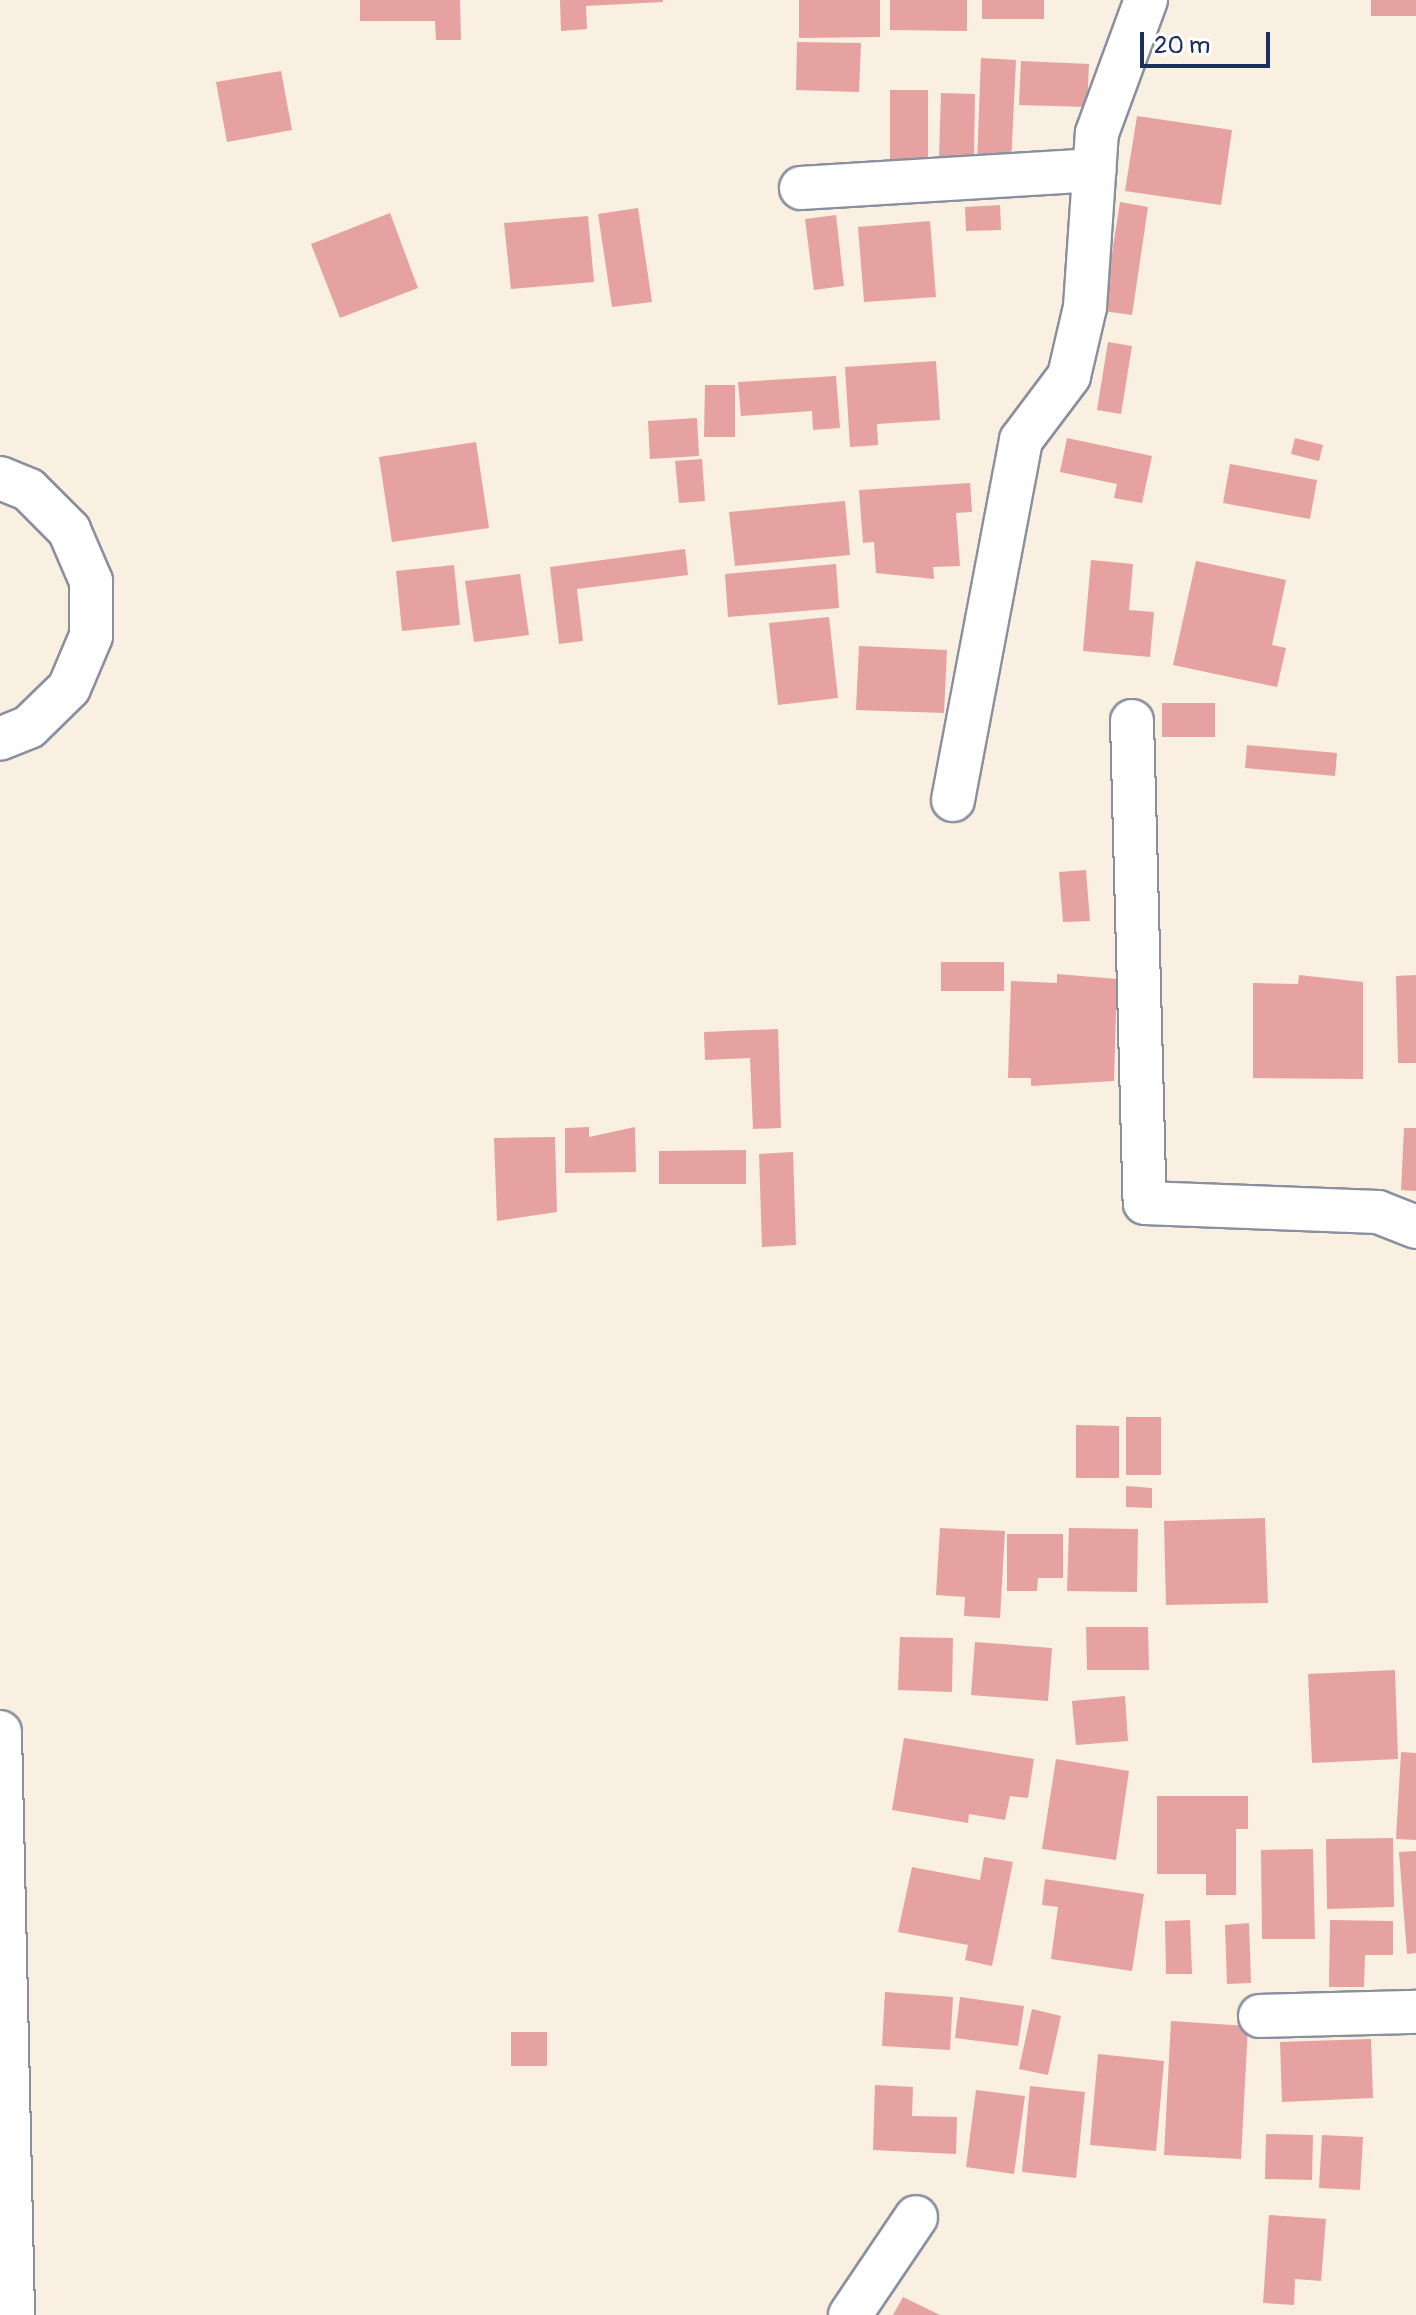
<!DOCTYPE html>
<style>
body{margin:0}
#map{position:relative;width:1416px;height:2315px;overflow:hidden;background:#f9f0e2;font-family:Pangolin,sans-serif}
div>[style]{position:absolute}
.building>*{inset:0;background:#e5a2a1}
.roads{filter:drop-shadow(2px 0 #8a90a0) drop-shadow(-2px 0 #8a90a0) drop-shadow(0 2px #8a90a0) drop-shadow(0 -2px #8a90a0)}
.street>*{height:42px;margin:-21px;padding:0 21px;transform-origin:21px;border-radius:21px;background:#fff}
span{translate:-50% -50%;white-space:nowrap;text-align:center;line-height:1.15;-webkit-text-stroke:6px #fff;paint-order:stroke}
.scale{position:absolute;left:1140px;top:32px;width:130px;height:36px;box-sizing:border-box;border:4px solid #1b2f5e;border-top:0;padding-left:10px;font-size:24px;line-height:28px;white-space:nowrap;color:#1b2f5e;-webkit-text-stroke:6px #fff;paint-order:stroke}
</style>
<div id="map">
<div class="building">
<i style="clip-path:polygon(360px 0,460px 0,461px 40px,436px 40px,435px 21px,360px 21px)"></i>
<i style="clip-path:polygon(560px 0,663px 0,663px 2px,586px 6px,587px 29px,561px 31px)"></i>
<i style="clip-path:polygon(799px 0,880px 0,880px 37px,799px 38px)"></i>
<i style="clip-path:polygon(890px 0,967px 0,967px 31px,890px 30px)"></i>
<i style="clip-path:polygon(982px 0,1044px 0,1044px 19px,982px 19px)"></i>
<i style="clip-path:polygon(1371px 0,1416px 0,1416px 16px,1371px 16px)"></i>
<i style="clip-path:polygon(797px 42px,861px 43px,859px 92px,796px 90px)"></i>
<i style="clip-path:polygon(981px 58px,1016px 60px,1011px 165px,977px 164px)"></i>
<i style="clip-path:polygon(1021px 61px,1089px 64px,1087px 107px,1019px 105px)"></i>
<i style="clip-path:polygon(281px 71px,292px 130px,227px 142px,216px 82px)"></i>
<i style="clip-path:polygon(890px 90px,928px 90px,928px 167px,890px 167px)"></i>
<i style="clip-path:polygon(941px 93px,975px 94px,974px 156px,939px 156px)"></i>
<i style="clip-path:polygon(1137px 116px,1232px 130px,1221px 205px,1125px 191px)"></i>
<i style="clip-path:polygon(1120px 202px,1148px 207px,1132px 315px,1103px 311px)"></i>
<i style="clip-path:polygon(1000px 205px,1001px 230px,966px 231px,965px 207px)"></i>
<i style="clip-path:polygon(638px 208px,652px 302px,612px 307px,598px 214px)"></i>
<i style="clip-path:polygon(390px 213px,418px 288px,340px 318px,311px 244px)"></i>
<i style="clip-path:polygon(836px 215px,844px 286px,814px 290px,805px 219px)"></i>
<i style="clip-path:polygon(588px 216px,594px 282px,511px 289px,504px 223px)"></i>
<i style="clip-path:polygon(930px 221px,936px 297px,864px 302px,858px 227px)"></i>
<i style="clip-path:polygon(1108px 342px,1132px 346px,1121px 414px,1097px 410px)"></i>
<i style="clip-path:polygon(936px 361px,940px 420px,877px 424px,878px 445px,850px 447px,845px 367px)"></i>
<i style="clip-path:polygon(836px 376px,840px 428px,813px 430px,812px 411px,741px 416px,738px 382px)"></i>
<i style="clip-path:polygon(705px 385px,735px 385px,735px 437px,704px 437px)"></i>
<i style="clip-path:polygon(697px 418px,699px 456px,650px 459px,648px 421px)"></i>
<i style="clip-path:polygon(1067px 438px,1152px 456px,1142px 503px,1114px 498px,1117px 484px,1060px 472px)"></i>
<i style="clip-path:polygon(1295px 438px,1323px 445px,1319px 461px,1291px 454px)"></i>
<i style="clip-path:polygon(476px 442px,489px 528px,392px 542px,379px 457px)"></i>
<i style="clip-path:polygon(702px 459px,705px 501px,679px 503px,675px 461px)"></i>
<i style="clip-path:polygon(1230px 464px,1317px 480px,1310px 519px,1223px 503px)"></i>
<i style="clip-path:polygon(970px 483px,972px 512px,956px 513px,960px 566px,933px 567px,934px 579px,876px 573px,874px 542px,863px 543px,859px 490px)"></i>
<i style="clip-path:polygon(845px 501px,850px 555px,735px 566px,729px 512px)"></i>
<i style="clip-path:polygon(685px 549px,688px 575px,577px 589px,583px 641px,559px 644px,550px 567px)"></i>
<i style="clip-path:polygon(1091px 560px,1133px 564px,1129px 610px,1154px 612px,1150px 657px,1083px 651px)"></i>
<i style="clip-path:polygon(1196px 561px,1286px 580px,1272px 645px,1286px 648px,1277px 687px,1173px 665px)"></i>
<i style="clip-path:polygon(836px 564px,839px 608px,728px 617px,725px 574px)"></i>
<i style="clip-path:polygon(454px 565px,460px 625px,402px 631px,396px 571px)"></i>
<i style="clip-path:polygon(520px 574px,529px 635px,474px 642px,465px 581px)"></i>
<i style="clip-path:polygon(829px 617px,838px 698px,778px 705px,769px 623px)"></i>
<i style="clip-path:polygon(859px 646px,947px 650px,944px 713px,856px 710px)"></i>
<i style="clip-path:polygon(1162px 703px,1215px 703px,1215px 737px,1162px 737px)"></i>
<i style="clip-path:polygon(1247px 745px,1337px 753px,1335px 776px,1245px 768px)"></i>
<i style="clip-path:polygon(1086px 870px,1090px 921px,1063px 922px,1059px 872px)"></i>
<i style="clip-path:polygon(941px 962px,1004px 962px,1004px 991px,941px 991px)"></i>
<i style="clip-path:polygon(1057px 974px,1117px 979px,1114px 1081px,1031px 1086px,1031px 1078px,1008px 1078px,1011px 981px,1057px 983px)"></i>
<i style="clip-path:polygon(1299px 975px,1363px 982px,1363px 1079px,1253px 1078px,1253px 983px,1298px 984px)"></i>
<i style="clip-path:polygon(1416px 975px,1416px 1063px,1398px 1063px,1396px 976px)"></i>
<i style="clip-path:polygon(778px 1029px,781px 1128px,753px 1129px,750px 1058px,705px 1060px,704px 1032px)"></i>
<i style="clip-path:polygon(589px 1127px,589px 1137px,635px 1127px,636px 1172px,565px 1173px,565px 1128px)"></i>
<i style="clip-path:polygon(1404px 1128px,1416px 1128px,1416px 1191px,1401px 1190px)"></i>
<i style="clip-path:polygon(555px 1137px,557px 1212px,497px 1221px,494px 1138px)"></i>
<i style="clip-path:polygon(746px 1150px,746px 1184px,659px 1184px,659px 1151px)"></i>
<i style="clip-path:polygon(793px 1152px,796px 1245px,762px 1247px,759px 1154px)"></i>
<i style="clip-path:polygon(1126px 1417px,1161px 1417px,1161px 1475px,1126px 1475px)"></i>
<i style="clip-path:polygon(1076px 1425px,1119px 1426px,1119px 1478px,1076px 1478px)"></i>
<i style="clip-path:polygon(1126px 1486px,1152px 1488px,1152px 1508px,1126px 1507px)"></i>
<i style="clip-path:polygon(1265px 1518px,1268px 1603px,1166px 1605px,1164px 1521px)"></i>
<i style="clip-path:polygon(940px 1528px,1005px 1531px,1000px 1618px,964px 1616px,965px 1597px,936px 1595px)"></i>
<i style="clip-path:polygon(1069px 1528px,1138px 1529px,1137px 1592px,1067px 1591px)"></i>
<i style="clip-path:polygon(1007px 1534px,1063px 1534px,1063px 1578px,1038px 1578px,1037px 1591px,1007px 1591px)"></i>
<i style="clip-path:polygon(1086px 1627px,1148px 1627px,1149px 1670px,1087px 1670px)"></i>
<i style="clip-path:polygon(900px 1637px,953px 1638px,952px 1692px,898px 1690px)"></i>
<i style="clip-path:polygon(975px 1642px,1052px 1648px,1048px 1701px,971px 1695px)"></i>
<i style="clip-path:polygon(1395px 1670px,1398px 1759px,1312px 1763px,1308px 1674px)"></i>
<i style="clip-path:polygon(1125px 1696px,1128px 1741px,1076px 1745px,1072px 1701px)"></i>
<i style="clip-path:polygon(904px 1738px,1034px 1759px,1028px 1798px,1010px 1796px,1005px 1820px,969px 1814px,968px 1823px,892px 1810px)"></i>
<i style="clip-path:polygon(1401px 1752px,1416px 1753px,1416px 1840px,1396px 1839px)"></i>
<i style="clip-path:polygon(1056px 1759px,1129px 1771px,1116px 1860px,1042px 1849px)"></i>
<i style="clip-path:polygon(1157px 1796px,1248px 1796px,1248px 1829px,1236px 1829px,1236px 1895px,1206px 1895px,1206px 1874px,1157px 1874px)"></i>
<i style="clip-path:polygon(1393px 1838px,1394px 1907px,1327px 1909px,1326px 1839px)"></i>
<i style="clip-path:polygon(1313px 1849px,1315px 1939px,1262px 1939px,1261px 1850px)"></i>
<i style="clip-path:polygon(1416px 1851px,1416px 1953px,1407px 1954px,1399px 1852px)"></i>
<i style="clip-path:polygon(984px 1857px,1013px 1862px,992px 1966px,965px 1960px,968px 1945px,898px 1932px,912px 1867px,980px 1880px)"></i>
<i style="clip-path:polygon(1045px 1879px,1144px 1894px,1132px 1971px,1051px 1959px,1058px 1907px,1042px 1905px)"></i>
<i style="clip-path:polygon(1190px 1920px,1192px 1974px,1166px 1974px,1165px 1921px)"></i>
<i style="clip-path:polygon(1330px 1920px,1393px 1921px,1393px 1955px,1365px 1955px,1364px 1987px,1329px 1987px)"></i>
<i style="clip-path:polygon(1249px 1923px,1251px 1983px,1227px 1984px,1225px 1925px)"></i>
<i style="clip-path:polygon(885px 1992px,953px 1997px,950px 2050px,882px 2046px)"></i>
<i style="clip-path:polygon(960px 1997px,1024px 2006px,1018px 2046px,955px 2038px)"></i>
<i style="clip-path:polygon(1032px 2009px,1061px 2016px,1048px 2075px,1019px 2069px)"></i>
<i style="clip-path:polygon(1171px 2021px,1248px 2026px,1241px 2159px,1164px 2155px)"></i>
<i style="clip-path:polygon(511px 2032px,547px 2032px,547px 2066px,511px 2066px)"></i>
<i style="clip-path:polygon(1371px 2039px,1373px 2098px,1282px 2102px,1280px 2042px)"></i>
<i style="clip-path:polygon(1098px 2054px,1164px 2061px,1156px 2151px,1090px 2145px)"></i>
<i style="clip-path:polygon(875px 2085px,913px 2087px,912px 2116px,957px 2117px,956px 2154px,873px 2150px)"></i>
<i style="clip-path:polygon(1030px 2086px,1085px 2092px,1076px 2178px,1022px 2172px)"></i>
<i style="clip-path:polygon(976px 2090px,1025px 2096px,1014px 2174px,966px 2167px)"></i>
<i style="clip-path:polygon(1266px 2134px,1313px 2135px,1312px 2180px,1265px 2179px)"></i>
<i style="clip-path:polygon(1322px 2135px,1363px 2137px,1360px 2190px,1319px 2188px)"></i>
<i style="clip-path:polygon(1269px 2215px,1326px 2219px,1321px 2281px,1295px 2279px,1294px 2305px,1263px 2303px)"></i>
<i style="clip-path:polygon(903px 2297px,940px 2315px,893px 2315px)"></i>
</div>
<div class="roads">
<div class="street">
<i style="left:801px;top:188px;width:294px;rotate:-3.5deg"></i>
<i style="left:0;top:478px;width:31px;rotate:22deg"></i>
<i style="left:29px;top:490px;width:57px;rotate:45deg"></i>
<i style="left:69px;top:530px;width:56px;rotate:66.7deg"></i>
<i style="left:91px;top:581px;width:55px;rotate:90deg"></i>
<i style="left:91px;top:636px;width:56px;rotate:112.9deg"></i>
<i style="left:69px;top:688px;width:56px;rotate:135.7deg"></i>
<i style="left:29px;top:727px;width:31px;rotate:158deg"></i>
<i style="left:1132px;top:721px;width:482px;rotate:88.5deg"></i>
<i style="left:1145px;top:1203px;width:233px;rotate:2.2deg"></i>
<i style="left:1378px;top:1212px;width:41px;rotate:21.5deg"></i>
<i style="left:953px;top:800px;width:366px;rotate:-79.3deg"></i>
<i style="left:1021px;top:440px;width:80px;rotate:-53.1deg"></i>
<i style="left:1069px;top:376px;width:71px;rotate:-76.9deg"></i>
<i style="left:1085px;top:307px;width:174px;rotate:-86.1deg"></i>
<i style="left:1097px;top:133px;width:142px;rotate:-69.8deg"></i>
<i style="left:0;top:1732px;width:583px;rotate:88.72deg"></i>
<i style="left:1260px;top:2016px;width:156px;rotate:-1.5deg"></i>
<i style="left:850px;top:2315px;width:118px;rotate:-56deg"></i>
</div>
</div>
<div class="scale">20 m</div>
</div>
